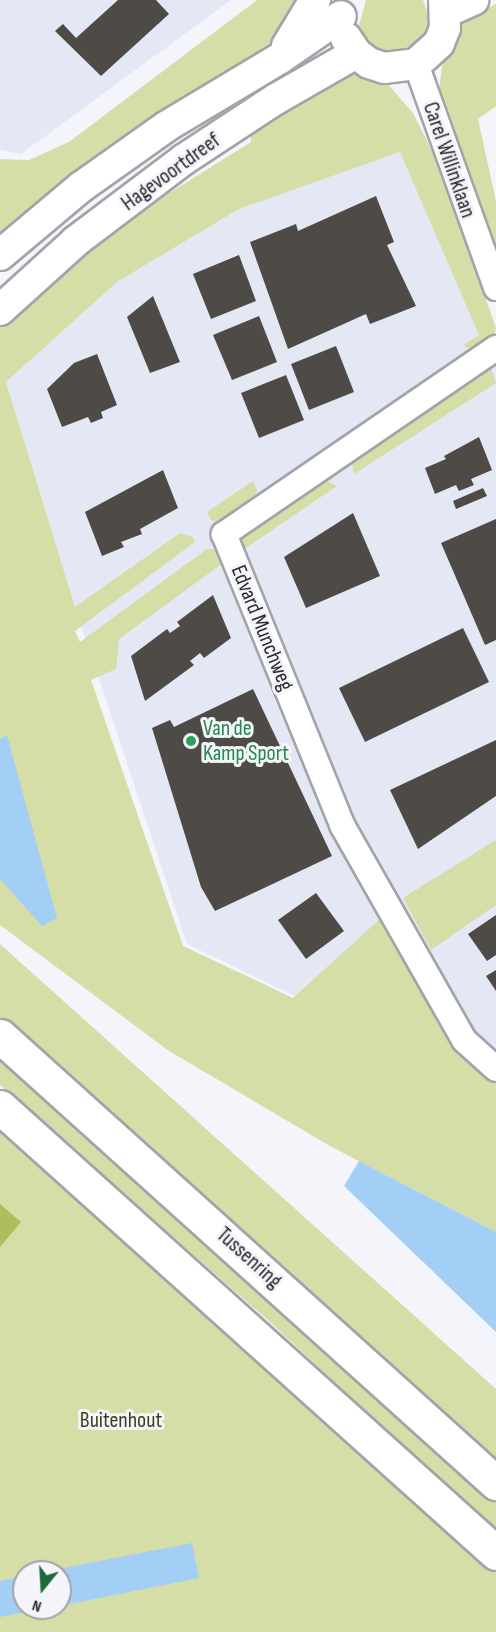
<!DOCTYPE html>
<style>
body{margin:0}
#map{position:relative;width:496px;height:1632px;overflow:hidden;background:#f3f5fb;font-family:"Sofia Sans Condensed",sans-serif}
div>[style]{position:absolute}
.built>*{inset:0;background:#e4e8f5}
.green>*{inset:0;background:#d4dea6}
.forest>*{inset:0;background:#afbd5d}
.water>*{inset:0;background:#a3cff7}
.building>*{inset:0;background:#4e4b47}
.roads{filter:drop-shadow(2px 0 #a3a4aa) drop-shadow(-2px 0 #a3a4aa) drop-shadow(0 2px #a3a4aa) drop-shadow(0 -2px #a3a4aa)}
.minor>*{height:24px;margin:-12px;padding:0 12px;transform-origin:12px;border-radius:12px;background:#fff}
.major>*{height:30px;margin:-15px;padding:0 15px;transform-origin:15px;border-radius:15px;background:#fff}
.highway>*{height:33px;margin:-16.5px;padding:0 16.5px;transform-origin:16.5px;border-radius:16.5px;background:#fff}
.dots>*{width:16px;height:16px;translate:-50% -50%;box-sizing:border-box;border:3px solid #f3f5fb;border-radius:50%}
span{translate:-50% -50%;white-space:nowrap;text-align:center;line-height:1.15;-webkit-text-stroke:6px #f3f5fb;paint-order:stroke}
.street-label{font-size:22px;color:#29292b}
.leisure-label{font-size:22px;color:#27864d}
.left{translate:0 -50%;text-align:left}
.park-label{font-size:22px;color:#393f16}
.north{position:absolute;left:12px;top:1560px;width:60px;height:60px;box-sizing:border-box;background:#f3f5fb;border:2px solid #a2a3a8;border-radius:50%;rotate:198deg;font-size:16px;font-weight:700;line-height:24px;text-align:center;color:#29292b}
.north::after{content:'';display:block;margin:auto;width:21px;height:27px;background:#1f6a38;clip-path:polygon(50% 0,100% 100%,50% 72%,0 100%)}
</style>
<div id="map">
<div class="built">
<i style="clip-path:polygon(0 0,231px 0,21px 154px,0 150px)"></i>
<i style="clip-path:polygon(400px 152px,496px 366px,496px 1087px,386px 1040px,187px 944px,75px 607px,6px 382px,117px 282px,239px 209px)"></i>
</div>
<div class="green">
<i style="clip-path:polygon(257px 0,309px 0,281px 42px,0 249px,0 159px,29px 160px,69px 142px)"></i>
<i style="clip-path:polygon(366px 0,423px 0,430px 22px,422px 43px,403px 55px,379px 53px,370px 46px,359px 25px)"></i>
<i style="clip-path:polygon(496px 4px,496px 106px,478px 119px,496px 201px,496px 265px,439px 93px,442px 66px,462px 22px)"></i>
<i style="clip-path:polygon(356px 72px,387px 83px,413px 113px,439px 165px,496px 328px,494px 339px,476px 353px,463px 345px,479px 335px,400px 152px,239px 209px,117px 282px,6px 382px,75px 607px,180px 533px,193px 537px,195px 542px,75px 631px,80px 642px,207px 549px,214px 549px,223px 563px,119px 639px,116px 669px,91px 680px,183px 946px,293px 998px,383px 916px,496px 1080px,496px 1232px,330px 1146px,169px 1051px,0 925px,0 318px,107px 226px,163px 197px,251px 142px,250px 133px,345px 73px)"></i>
<i style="clip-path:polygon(491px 368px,496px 383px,354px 474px,352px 463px,357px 454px)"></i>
<i style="clip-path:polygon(253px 481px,257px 490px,254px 502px,223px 523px,211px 520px,207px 512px)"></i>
<i style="clip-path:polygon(327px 481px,337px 486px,240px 552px,242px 534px,318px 482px)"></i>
<i style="clip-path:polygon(496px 840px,496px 905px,431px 950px,403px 898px)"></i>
<i style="clip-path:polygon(0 944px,496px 1389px,496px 1467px,0 1020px)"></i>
<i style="clip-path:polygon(0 1054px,496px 1503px,496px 1533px,270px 1322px,0 1085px)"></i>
<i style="clip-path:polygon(evenodd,0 1124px,496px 1570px,496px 1632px,0 1632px,0 1124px,24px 1572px,60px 1572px,60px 1608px,24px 1608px,24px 1572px)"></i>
</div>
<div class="forest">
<i style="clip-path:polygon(0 1204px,21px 1222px,0 1247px)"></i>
</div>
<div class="water">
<i style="clip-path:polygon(7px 735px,57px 918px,42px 926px,0 879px,0 739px)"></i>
<i style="clip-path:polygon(359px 1161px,496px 1232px,496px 1332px,344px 1186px)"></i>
<i style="clip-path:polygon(192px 1543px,199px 1578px,60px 1606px,60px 1572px,43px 1572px)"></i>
<i style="clip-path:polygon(24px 1576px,24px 1608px,47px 1608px,0 1617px,0 1581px)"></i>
</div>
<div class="building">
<i style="clip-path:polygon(118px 0,156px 0,169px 14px,101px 76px,55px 31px,63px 24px,76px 38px)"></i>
<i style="clip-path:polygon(376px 196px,394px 242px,387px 245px,416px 306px,370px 324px,366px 314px,288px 349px,250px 242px,296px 224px,298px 231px)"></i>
<i style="clip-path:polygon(239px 255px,256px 301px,211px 319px,193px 274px)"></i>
<i style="clip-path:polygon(153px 296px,180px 362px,150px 373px,127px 317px)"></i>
<i style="clip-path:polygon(259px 316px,277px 362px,232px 380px,213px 335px)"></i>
<i style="clip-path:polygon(336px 346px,354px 392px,309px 410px,291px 364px)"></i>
<i style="clip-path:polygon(97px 354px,117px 405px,101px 412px,103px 418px,91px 423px,88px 417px,62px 427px,47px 389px,74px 363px)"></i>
<i style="clip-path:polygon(286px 375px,304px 420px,259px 438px,241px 393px)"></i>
<i style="clip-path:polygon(479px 437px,492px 470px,471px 479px,474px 485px,459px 491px,456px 485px,435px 494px,425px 468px,446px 459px,444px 456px)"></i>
<i style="clip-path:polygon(163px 470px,178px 508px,140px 529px,142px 534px,121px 542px,124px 547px,102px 556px,85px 512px)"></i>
<i style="clip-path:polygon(483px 488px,487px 496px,456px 509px,453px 501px)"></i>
<i style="clip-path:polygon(353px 513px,380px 576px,306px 608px,284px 557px)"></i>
<i style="clip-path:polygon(496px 519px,496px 640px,485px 645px,441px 543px)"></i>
<i style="clip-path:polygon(213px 595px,231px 638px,204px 658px,200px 653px,190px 661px,194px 665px,145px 701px,131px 656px,167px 629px,170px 633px,180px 626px,177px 622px)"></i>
<i style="clip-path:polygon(463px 628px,489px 682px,365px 742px,339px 688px)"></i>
<i style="clip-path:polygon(253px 689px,332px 856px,215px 911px,201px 887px,152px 728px,170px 720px,174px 727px)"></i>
<i style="clip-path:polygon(496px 740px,496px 796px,418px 849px,390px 790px)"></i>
<i style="clip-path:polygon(316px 893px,344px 931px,306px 959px,278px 920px)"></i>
<i style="clip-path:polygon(496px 915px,496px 955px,487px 961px,468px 934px)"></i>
<i style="clip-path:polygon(496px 970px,496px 991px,486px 976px)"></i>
</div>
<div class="roads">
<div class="minor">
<i style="left:416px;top:64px;width:238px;rotate:70.3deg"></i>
<i style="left:496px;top:348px;width:330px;rotate:145.6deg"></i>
<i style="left:224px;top:534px;width:314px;rotate:67.9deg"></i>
<i style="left:342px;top:825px;width:247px;rotate:60.4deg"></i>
<i style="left:464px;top:1040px;width:43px;rotate:42.2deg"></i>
</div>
<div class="major">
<i style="left:446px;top:12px;width:30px;rotate:-24deg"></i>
<i style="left:346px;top:38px;width:18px;rotate:56deg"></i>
<i style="left:356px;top:53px;width:16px;rotate:38deg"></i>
<i style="left:369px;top:63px;width:16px;rotate:18deg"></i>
<i style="left:384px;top:68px;width:32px;rotate:-7deg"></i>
<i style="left:416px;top:64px;width:31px;rotate:-42deg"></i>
<i style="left:439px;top:43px;width:16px;rotate:-68deg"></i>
<i style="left:445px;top:28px;width:28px;rotate:-92deg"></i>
<i style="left:287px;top:46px;width:54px;rotate:-58.7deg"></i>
<i style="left:0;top:255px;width:106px;rotate:-40deg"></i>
<i style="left:81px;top:187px;width:105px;rotate:-35.3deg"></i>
<i style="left:167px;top:126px;width:131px;rotate:-30.9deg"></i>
<i style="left:279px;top:59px;width:75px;rotate:-34.7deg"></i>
<i style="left:0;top:310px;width:103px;rotate:-42.2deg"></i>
<i style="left:76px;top:241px;width:134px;rotate:-37.1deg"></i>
<i style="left:183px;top:160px;width:111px;rotate:-33.3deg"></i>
<i style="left:276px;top:99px;width:92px;rotate:-29.9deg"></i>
</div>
<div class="highway">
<i style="left:0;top:1036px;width:668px;rotate:42.03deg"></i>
<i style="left:0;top:1107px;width:667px;rotate:41.96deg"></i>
</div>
</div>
<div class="dots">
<i style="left:191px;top:741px;background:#2e9e5b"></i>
</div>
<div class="street-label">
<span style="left:449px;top:160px;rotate:71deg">Carel Willinklaan</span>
<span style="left:171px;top:172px;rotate:-36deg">Hagevoortdreef</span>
<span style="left:262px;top:628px;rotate:68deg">Edvard Munchweg</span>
<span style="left:249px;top:1258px;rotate:42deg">Tussenring</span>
</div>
<div class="leisure-label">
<span class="left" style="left:203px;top:741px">Van de<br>Kamp Sport</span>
</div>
<div class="park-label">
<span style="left:121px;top:1421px">Buitenhout</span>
</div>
<div class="north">N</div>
</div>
